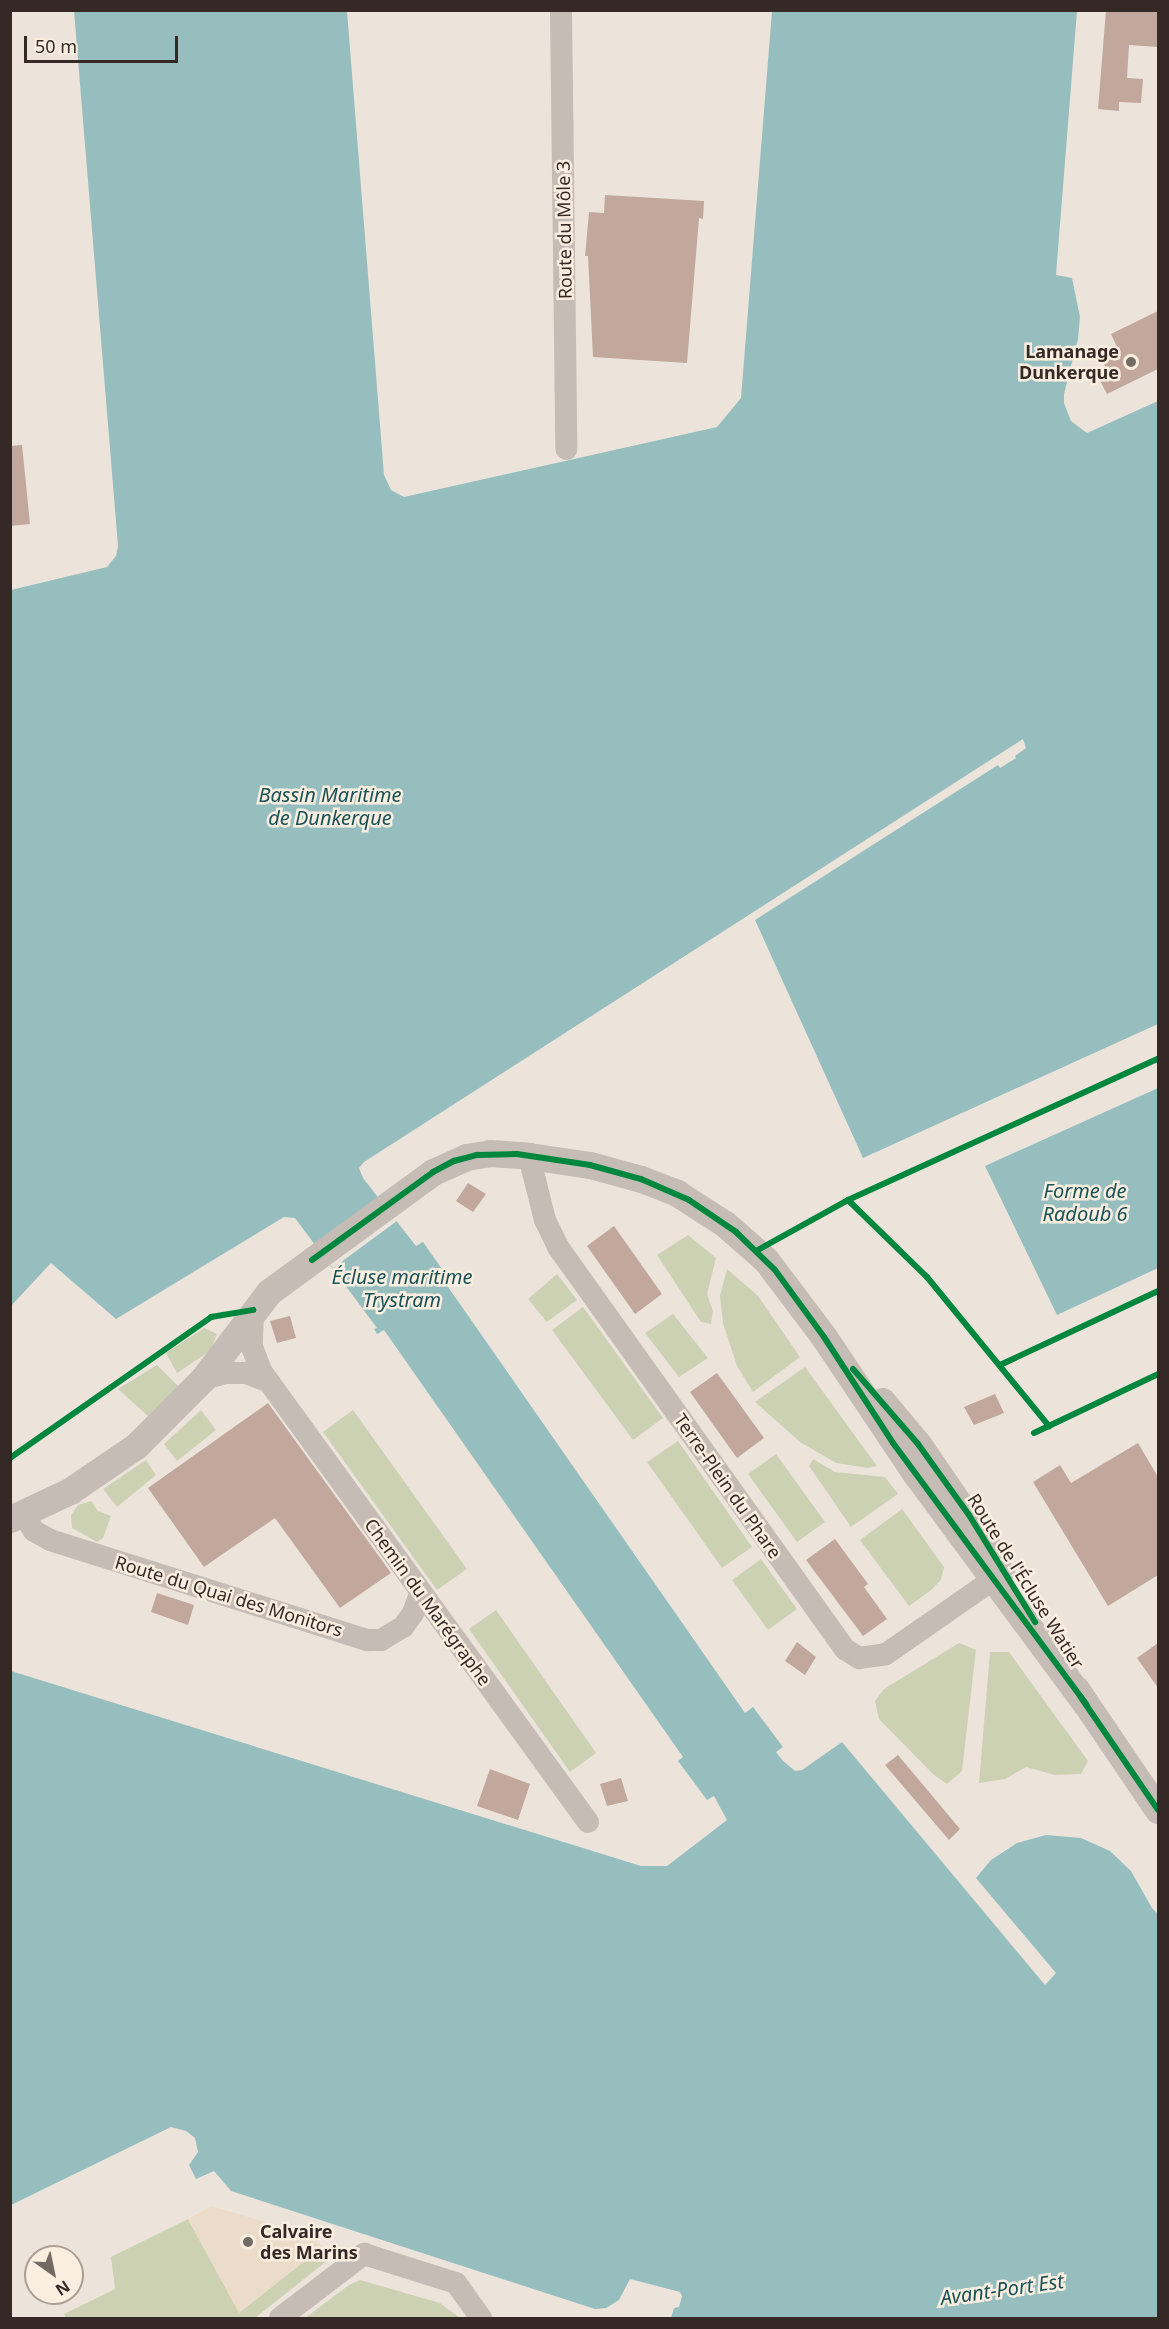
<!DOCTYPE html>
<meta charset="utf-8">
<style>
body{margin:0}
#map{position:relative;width:1169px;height:2329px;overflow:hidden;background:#ece4db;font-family:"Noto Sans",sans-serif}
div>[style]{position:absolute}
.green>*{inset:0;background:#ccd1b4}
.plaza>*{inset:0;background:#ebdcc9}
.water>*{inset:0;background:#97bebe}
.pier>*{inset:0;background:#ece4db}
.building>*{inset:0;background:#c1a79c}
.minor>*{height:22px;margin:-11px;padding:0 11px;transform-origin:11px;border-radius:11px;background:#c4bcb5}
.tertiary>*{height:27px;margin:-13.5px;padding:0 13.5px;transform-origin:13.5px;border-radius:13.5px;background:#c4bcb5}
.cycleway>*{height:6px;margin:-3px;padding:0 3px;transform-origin:3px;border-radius:3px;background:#00873e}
.dots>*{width:16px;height:16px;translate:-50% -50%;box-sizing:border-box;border:3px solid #faeee1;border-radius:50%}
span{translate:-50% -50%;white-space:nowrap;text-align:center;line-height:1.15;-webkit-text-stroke:5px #faeee1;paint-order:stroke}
.street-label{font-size:18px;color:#342924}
.poi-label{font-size:18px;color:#342924;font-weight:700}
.right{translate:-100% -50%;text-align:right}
.left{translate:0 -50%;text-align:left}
.water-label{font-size:20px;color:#175357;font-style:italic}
.frame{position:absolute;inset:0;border:12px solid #342924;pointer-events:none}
.north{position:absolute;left:24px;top:2245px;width:60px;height:60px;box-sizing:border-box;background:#faeee1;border:2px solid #ab9f95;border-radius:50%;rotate:147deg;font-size:16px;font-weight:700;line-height:24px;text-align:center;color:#342924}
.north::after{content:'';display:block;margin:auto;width:21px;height:27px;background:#746a64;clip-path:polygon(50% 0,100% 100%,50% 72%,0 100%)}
.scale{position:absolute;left:24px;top:36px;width:154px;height:27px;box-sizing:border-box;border:3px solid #342924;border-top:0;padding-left:8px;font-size:18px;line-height:21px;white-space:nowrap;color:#342924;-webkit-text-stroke:4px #faeee1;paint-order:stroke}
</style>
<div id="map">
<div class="green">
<i style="clip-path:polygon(688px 1235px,716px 1258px,707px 1294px,713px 1311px,711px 1324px,701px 1322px,657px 1255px)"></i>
<i style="clip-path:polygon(727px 1269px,758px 1296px,800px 1357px,753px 1392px,737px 1366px,723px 1323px,720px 1296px)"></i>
<i style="clip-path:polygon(557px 1274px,577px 1300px,547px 1322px,528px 1299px)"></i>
<i style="clip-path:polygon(583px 1307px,663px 1418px,633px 1440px,552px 1330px)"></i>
<i style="clip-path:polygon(673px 1314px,708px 1358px,679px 1377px,645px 1333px)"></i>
<i style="clip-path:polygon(204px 1328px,217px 1334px,210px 1351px,177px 1373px,166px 1353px)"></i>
<i style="clip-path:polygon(157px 1365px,179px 1387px,148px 1416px,118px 1389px)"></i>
<i style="clip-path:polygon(805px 1367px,877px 1466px,868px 1468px,836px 1463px,800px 1442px,755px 1402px)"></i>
<i style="clip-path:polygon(201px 1410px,216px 1430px,177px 1461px,164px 1444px)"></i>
<i style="clip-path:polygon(353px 1410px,467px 1569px,437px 1590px,323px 1432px)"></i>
<i style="clip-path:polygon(678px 1441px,752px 1547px,722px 1568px,647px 1462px)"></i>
<i style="clip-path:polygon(776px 1454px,825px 1522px,797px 1542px,748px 1474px)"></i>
<i style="clip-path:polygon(813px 1459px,835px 1472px,885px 1477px,898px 1494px,851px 1527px,809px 1466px)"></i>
<i style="clip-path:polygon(146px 1460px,156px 1475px,117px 1507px,103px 1489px)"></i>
<i style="clip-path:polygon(91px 1501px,98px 1511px,111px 1516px,103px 1538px,97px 1542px,72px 1528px,71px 1515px,78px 1505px)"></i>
<i style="clip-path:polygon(902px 1509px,944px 1567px,941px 1580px,930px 1591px,909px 1606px,860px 1540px)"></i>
<i style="clip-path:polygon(761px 1559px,797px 1609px,768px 1630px,732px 1580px)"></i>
<i style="clip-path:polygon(496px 1610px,596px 1753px,570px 1772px,469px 1629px)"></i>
<i style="clip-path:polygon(959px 1643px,976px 1650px,962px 1771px,947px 1784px,934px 1775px,879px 1719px,875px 1701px,884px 1689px)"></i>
<i style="clip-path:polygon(990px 1652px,1009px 1652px,1088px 1761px,1081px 1774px,1055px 1775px,1026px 1767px,1005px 1779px,979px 1783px)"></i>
<i style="clip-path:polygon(188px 2219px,239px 2312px,324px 2246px,329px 2255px,328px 2260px,255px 2318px,66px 2318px,64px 2314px,115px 2289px,111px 2257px)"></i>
<i style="clip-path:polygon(360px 2280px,440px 2303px,460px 2318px,305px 2318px,349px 2285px)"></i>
</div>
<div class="plaza">
<i style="clip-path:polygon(211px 2206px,319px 2238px,317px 2243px,324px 2246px,239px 2313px,188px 2219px)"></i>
</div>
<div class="water">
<i style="clip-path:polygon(74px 11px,347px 11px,384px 475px,391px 490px,404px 497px,717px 427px,741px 398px,772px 11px,1077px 11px,1056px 275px,1072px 278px,1080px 317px,1078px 339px,1064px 394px,1064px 403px,1071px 421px,1087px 433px,1158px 401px,1158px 1024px,863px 1158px,755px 920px,998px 765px,1000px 768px,1016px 758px,1015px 756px,1026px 748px,1023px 739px,364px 1162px,359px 1168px,363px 1178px,416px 1246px,423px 1242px,447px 1276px,450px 1275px,452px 1279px,446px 1284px,745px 1713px,753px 1707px,783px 1747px,776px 1752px,783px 1761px,795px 1771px,802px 1770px,842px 1742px,1045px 1985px,1056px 1973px,976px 1878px,991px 1860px,1017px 1843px,1046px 1835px,1081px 1838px,1110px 1851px,1131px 1871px,1152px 1908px,1158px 1914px,1158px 2318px,671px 2318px,674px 2308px,679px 2307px,682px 2296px,680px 2292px,630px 2279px,619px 2300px,606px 2308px,595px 2309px,231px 2191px,214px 2171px,196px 2179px,189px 2165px,198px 2152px,195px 2138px,186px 2131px,171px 2127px,11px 2205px,11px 1671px,641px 1866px,667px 1866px,727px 1820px,714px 1796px,707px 1800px,678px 1761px,683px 1757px,384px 1330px,377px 1334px,374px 1329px,377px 1328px,295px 1218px,284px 1217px,116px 1319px,51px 1263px,11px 1306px,11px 590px,107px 567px,116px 556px,118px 546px)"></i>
<i style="clip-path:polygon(1158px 1088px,1158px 1268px,1057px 1315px,985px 1166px)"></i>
</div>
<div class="pier">
<i style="clip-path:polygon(381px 1200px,397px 1221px,333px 1268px,317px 1247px)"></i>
</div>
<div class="building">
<i style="clip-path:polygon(1106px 10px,1158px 10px,1158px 47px,1129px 45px,1127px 78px,1143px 79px,1141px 103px,1119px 102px,1119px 111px,1098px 109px)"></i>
<i style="clip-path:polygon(605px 195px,704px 201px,703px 219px,699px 218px,687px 363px,593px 357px,588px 256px,585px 256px,589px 212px,604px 213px)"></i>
<i style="clip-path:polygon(1158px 311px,1158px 369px,1107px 394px,1099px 379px,1108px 374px,1101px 356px,1117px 347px,1111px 334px)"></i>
<i style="clip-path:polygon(22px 445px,30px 524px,10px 526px,10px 446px)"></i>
<i style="clip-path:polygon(468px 1183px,486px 1194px,473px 1212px,456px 1201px)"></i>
<i style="clip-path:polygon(614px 1226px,662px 1294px,635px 1314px,587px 1246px)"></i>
<i style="clip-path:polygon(290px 1316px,296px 1338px,277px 1343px,270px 1321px)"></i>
<i style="clip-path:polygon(717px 1373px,764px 1438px,737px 1458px,690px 1392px)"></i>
<i style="clip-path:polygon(995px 1394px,1004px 1413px,974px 1425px,964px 1407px)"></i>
<i style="clip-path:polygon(268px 1403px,391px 1573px,340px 1608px,275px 1518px,204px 1567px,148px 1488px)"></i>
<i style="clip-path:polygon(1138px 1443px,1158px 1477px,1158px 1575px,1108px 1606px,1033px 1482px,1060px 1465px,1071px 1483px)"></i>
<i style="clip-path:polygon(835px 1539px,868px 1584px,864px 1587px,887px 1619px,863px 1636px,806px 1560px)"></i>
<i style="clip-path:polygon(157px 1593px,194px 1605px,188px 1625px,151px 1612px)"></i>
<i style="clip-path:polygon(797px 1642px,816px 1657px,805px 1675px,785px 1661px)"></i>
<i style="clip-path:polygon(1158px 1643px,1158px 1688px,1137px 1658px)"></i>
<i style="clip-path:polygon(898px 1755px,960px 1829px,949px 1840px,885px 1765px)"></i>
<i style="clip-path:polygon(490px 1769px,530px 1784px,518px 1820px,477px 1806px)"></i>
<i style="clip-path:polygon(621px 1778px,628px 1801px,607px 1806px,600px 1784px)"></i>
</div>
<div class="minor">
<i style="left:561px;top:10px;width:439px;rotate:89.3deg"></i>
<i style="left:529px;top:1156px;width:66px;rotate:76deg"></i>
<i style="left:545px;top:1220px;width:30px;rotate:64deg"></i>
<i style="left:558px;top:1247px;width:494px;rotate:54.5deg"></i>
<i style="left:845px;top:1649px;width:17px;rotate:33deg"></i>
<i style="left:859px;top:1658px;width:27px;rotate:-8deg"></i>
<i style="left:886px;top:1654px;width:144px;rotate:-34.8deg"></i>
<i style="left:253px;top:1310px;width:37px;rotate:92deg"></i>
<i style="left:252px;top:1347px;width:26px;rotate:69deg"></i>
<i style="left:261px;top:1371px;width:557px;rotate:54.06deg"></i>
<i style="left:203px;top:1379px;width:24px;rotate:-15deg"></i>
<i style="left:226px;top:1373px;width:20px"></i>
<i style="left:246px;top:1373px;width:25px;rotate:21deg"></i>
<i style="left:23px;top:1514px;width:20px;rotate:57deg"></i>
<i style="left:34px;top:1531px;width:18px;rotate:29deg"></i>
<i style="left:50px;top:1540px;width:333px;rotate:17.5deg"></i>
<i style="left:368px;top:1640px;width:13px"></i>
<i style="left:381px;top:1640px;width:26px;rotate:-31deg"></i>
<i style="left:403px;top:1627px;width:17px;rotate:-54deg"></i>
<i style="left:413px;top:1613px;width:23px;rotate:-70deg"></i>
<i style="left:280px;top:2318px;width:106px;rotate:-37.3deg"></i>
<i style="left:364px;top:2254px;width:96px;rotate:17.5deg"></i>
<i style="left:456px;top:2283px;width:43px;rotate:54.5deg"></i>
</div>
<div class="tertiary">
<i style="left:882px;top:1401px;width:56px;rotate:50.1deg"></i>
<i style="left:918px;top:1444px;width:127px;rotate:55.6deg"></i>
<i style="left:10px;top:1519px;width:66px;rotate:-25deg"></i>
<i style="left:70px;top:1491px;width:80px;rotate:-34.3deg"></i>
<i style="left:136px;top:1446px;width:95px;rotate:-45deg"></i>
<i style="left:203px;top:1379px;width:109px;rotate:-52.8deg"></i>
<i style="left:269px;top:1292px;width:203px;rotate:-36.2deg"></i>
<i style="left:433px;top:1172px;width:36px;rotate:-24deg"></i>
<i style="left:466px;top:1157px;width:24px;rotate:-9deg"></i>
<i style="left:490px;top:1153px;width:39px;rotate:4deg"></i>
<i style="left:529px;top:1156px;width:62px;rotate:8.4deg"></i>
<i style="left:590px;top:1165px;width:53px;rotate:15.4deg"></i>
<i style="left:641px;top:1179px;width:39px;rotate:21deg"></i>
<i style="left:677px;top:1193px;width:57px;rotate:32.9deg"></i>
<i style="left:725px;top:1224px;width:55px;rotate:41.3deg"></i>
<i style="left:766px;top:1260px;width:96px;rotate:53deg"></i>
<i style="left:824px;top:1337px;width:164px;rotate:56.2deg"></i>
<i style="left:915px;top:1473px;width:287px;rotate:53.5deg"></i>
<i style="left:1076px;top:1689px;width:146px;rotate:55.9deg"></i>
</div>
<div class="cycleway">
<i style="left:848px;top:1200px;width:110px;rotate:44.3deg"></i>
<i style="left:927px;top:1277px;width:193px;rotate:50.7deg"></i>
<i style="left:756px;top:1251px;width:105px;rotate:-29deg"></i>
<i style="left:848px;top:1200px;width:341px;rotate:-24.5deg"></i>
<i style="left:312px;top:1260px;width:150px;rotate:-36deg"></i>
<i style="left:433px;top:1172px;width:24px;rotate:-28deg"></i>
<i style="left:454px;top:1161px;width:24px;rotate:-15deg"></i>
<i style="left:477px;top:1155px;width:40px;rotate:-1.4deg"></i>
<i style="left:517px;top:1154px;width:74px;rotate:8.6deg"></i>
<i style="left:590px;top:1165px;width:53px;rotate:15.4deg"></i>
<i style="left:641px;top:1179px;width:52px;rotate:23.6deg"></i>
<i style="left:689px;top:1200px;width:57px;rotate:34.2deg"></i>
<i style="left:736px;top:1232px;width:54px;rotate:44.3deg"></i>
<i style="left:775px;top:1270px;width:83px;rotate:53.8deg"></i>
<i style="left:824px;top:1337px;width:126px;rotate:56.9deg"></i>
<i style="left:893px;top:1443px;width:325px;rotate:53.5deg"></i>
<i style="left:1000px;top:1365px;width:174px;rotate:-25.1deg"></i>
<i style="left:853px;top:1369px;width:99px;rotate:49.1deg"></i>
<i style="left:918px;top:1444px;width:87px;rotate:54.3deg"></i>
<i style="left:969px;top:1515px;width:126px;rotate:58.3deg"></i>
<i style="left:1034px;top:1433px;width:137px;rotate:-25.4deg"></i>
<i style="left:10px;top:1458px;width:246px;rotate:-35deg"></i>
<i style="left:211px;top:1317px;width:43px;rotate:-9.5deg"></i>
<i style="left:1080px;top:1696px;width:138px;rotate:55.6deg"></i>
</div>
<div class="dots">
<i style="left:1131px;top:362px;background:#746a64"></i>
<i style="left:248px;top:2242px;background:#746a64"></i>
</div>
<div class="street-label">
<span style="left:564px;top:230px;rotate:-91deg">Route du Môle 3</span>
<span style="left:728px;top:1486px;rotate:55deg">Terre-Plein du Phare</span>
<span style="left:1026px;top:1581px;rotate:58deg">Route de l'Écluse Watier</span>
<span style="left:229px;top:1596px;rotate:17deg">Route du Quai des Monitors</span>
<span style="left:428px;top:1602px;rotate:54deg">Chemin du Marégraphe</span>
</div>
<div class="poi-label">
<span class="right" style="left:1119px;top:362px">Lamanage<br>Dunkerque</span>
<span class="left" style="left:260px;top:2242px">Calvaire<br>des Marins</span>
</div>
<div class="water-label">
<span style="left:330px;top:806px">Bassin Maritime<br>de Dunkerque</span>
<span style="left:1085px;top:1202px">Forme de<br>Radoub 6</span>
<span style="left:402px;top:1288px">Écluse maritime<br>Trystram</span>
<span style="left:1002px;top:2289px;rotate:-8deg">Avant-Port Est</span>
</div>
<div class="frame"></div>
<div class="north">N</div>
<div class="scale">50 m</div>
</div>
